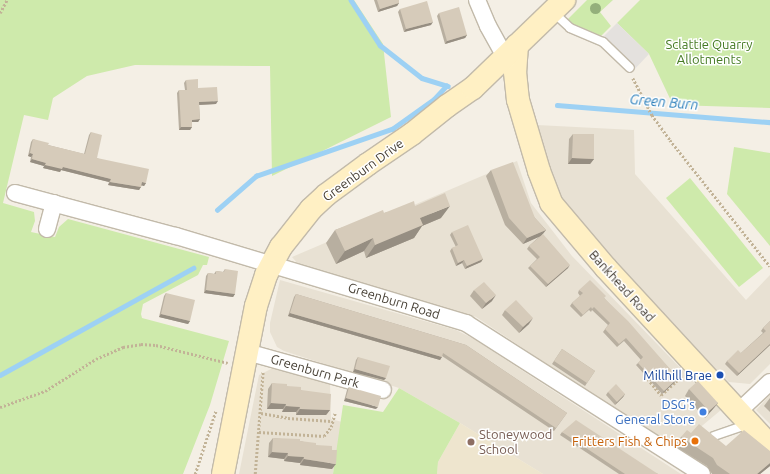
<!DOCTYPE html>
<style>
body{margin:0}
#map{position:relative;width:770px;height:474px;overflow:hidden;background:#f4efe5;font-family:Ubuntu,sans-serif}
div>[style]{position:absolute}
.residential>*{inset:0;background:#e8e1d3}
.education>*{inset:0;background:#eee5ce}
.green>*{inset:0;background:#ceeaab}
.parking>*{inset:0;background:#e4e1de}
.stream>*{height:4.5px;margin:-2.25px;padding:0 2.25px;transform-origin:2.25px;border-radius:2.25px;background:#9dd1f4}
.path>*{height:2.5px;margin-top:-1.25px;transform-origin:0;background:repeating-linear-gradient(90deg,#c2b397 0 2px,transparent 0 4px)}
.roads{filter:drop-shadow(1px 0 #c2baaa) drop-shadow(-1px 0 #c2baaa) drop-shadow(0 1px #c2baaa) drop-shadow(0 -1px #c2baaa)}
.lane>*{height:8px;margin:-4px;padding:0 4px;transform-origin:4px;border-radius:4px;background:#fff}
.street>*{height:16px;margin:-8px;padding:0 8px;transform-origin:8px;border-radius:8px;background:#fff}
.secondary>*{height:22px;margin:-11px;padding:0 11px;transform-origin:11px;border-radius:11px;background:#fff0c4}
.trees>*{width:11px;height:11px;margin:-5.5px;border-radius:50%;background:#94af7b}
.wall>*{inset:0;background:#b8afa0}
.shaded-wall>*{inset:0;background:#968e82}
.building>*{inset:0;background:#d6cbba}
.dots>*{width:11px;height:11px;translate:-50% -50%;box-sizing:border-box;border:2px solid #fff;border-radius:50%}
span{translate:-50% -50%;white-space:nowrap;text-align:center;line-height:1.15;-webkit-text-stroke:3px #fff;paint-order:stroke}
.park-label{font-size:13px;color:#467b24}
.street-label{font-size:13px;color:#463f34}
.transit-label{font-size:13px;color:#164399}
.right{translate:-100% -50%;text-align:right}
.shop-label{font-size:13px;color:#366cbe}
.education-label{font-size:13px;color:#785e54}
.left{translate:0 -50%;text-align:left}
.food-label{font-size:13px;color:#c56008}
.water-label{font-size:14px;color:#277cb8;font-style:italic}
</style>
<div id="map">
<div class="residential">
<i style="clip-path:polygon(537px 125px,634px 130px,635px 174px,746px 300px,770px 275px,770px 364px,750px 384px,729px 382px,703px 358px,565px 204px,552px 176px)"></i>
<i style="clip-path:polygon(517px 161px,531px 203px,572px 256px,721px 410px,697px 430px,672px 447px,476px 317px,299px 265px,292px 257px)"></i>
<i style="clip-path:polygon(280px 280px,456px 330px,474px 339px,681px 474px,543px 474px,460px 423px,399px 388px,284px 351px,277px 347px,270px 332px,270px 323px)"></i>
<i style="clip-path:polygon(273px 368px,330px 383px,331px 419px,342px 422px,333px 474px,239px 474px,259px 375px)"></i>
<i style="clip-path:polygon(770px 395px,770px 424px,756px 410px)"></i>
</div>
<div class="education">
<i style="clip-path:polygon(460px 423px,543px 474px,437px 474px,438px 462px)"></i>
</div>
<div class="green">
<i style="clip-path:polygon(0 0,354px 0,383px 44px,391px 117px,272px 176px,270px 66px,135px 65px,87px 76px,53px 98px,48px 120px,24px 115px,3px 203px,34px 212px,35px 221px,31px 232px,55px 237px,59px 227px,68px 219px,209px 257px,207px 265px,203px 265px,198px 275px,143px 304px,141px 314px,142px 318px,229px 341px,210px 405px,183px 474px,0 474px)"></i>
<i style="clip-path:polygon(587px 0,613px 0,600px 12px,611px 26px,599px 38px,571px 25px,566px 21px)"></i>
<i style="clip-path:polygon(640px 0,770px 0,770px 108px,673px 105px,649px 54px,617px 23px)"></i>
<i style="clip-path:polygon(734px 147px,770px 153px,770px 246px,727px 194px)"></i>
<i style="clip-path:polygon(690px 178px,763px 268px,739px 287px,666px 198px)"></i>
<i style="clip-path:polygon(399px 388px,460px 423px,438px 462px,437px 474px,333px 474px,343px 405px,383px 412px)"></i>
</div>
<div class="parking">
<i style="clip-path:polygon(617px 23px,649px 54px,631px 73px,599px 41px)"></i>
</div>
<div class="stream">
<i style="left:351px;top:0;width:54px;rotate:57.2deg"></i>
<i style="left:380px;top:45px;width:53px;rotate:38.2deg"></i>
<i style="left:422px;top:78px;width:27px;rotate:17deg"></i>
<i style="left:557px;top:105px;width:214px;rotate:4.6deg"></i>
<i style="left:217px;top:210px;width:52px;rotate:-41.1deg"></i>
<i style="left:256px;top:176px;width:144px;rotate:-19.1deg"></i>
<i style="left:392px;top:129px;width:52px;rotate:-35.5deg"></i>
<i style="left:434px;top:99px;width:18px;rotate:-47deg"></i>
<i style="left:0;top:375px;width:221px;rotate:-29deg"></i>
</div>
<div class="path">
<i style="left:0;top:13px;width:15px;rotate:-62deg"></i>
<i style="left:633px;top:78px;width:42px;rotate:62.8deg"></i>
<i style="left:652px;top:115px;width:31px;rotate:54deg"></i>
<i style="left:670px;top:140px;width:161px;rotate:51.6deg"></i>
<i style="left:648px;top:379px;width:21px;rotate:51deg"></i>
<i style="left:661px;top:395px;width:28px;rotate:-42deg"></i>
<i style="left:0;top:407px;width:48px;rotate:-19.6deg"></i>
<i style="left:45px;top:391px;width:60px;rotate:-32.1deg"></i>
<i style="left:96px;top:359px;width:30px;rotate:-24deg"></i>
<i style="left:123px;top:347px;width:18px;rotate:-9deg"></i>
<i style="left:141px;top:344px;width:15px;rotate:4deg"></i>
<i style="left:156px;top:345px;width:74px;rotate:14deg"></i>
<i style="left:261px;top:413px;width:27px;rotate:10deg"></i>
<i style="left:288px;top:418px;width:43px;rotate:4deg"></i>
<i style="left:259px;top:432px;width:65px;rotate:3.5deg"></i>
<i style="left:324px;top:436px;width:11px;rotate:-52deg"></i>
<i style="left:331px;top:427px;width:15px;rotate:-74deg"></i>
<i style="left:195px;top:474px;width:67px;rotate:-71.8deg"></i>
<i style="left:255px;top:474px;width:103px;rotate:-85.6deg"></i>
</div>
<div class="roads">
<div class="lane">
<i style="left:553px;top:12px;width:23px;rotate:43deg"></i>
<i style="left:570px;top:28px;width:36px;rotate:23deg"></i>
<i style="left:603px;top:42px;width:37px;rotate:44deg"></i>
<i style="left:714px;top:436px;width:37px;rotate:-19deg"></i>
</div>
<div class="street">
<i style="left:477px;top:0;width:28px;rotate:67deg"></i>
<i style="left:488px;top:26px;width:35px;rotate:61deg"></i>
<i style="left:15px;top:193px;width:167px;rotate:15deg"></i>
<i style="left:176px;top:236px;width:303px;rotate:16.7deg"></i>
<i style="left:466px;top:323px;width:280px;rotate:32.6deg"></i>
<i style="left:47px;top:229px;width:27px;rotate:-75deg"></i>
<i style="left:247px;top:352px;width:141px;rotate:15.6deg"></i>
<i style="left:738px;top:412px;width:44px;rotate:-43.2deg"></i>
</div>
<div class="secondary">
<i style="left:517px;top:45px;width:27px;rotate:94deg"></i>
<i style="left:515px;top:72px;width:28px;rotate:84deg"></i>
<i style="left:518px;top:100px;width:74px;rotate:73.5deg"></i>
<i style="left:539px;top:171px;width:34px;rotate:69deg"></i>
<i style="left:551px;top:203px;width:85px;rotate:49.8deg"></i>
<i style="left:606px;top:268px;width:242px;rotate:47.3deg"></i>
<i style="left:223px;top:474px;width:171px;rotate:-78.9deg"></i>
<i style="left:256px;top:306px;width:33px;rotate:-72deg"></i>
<i style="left:266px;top:275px;width:32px;rotate:-62deg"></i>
<i style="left:281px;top:247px;width:48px;rotate:-51.7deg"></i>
<i style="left:311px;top:209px;width:21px;rotate:-43deg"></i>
<i style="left:326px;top:195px;width:52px;rotate:-36.4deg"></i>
<i style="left:368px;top:164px;width:53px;rotate:-34.3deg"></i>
<i style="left:412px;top:134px;width:45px;rotate:-38.7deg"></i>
<i style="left:447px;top:106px;width:32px;rotate:-35deg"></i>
<i style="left:473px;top:88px;width:127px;rotate:-44deg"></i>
</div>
</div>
<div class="trees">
<i style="left:595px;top:8px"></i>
</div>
<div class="wall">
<i style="clip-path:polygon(374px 0,399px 0,399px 3px,397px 6px,378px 12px)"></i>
<i style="clip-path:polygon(400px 9px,431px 25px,404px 32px,398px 12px)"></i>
<i style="clip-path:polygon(439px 13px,467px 35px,465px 38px,445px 44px,437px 16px)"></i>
<i style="clip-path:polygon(186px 80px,198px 88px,216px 104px,199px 105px,200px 119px,198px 122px,192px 122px,192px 127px,190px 130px,179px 130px,177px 93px,179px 90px,185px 90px,184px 83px)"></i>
<i style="clip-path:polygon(91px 132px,97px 158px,146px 183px,144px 186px,142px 185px,139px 190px,108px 185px,109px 182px,61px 170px,60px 172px,43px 168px,44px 166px,30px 162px,31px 157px,28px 156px,31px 142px,33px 139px,48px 145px,84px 154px,89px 135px)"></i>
<i style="clip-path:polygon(573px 134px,594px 159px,590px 164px,568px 164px,569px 139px)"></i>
<i style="clip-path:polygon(491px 170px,546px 230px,542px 235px,568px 268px,546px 287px,528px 268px,537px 259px,527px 249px,529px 246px,540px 236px,523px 244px,505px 225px,486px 176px)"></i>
<i style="clip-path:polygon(415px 206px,441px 218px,422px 226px,414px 238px,366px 258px,364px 251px,336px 264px,326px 243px,335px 230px,384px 213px)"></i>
<i style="clip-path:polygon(452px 232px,483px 259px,481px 262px,465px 269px,462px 263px,456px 266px,450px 251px,452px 248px,456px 247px,450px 235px)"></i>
<i style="clip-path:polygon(225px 269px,235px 294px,233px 297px,204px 293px,206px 276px,208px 273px,214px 274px,216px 271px,223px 272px)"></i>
<i style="clip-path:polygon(474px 290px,492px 301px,482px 309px,470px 296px)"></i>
<i style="clip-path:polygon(579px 290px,604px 298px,678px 378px,676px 381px,662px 394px,636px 365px,641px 360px,624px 341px,617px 347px,603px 332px,608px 325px,592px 310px,591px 312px,589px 310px,581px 317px,570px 306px,572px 303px,580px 296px,578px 293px)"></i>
<i style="clip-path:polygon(166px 293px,190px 321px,188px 324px,159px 317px,164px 296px)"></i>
<i style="clip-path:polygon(296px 294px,466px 345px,567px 413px,554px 431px,442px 356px,440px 360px,288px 316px,294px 297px)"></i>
<i style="clip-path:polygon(505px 310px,529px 324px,519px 333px,502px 315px)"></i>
<i style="clip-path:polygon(770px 321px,770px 345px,737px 376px,725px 364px,727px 361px,741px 353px,763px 333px,761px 331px,763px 328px)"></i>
<i style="clip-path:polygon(562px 349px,595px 371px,585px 386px,552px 364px)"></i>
<i style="clip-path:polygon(358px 357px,386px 378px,384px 380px,353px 372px,356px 360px)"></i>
<i style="clip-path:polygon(272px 383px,301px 390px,330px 410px,326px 415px,296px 415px,296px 412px,282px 412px,283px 409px,267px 409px,268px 389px)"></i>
<i style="clip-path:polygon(349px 387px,376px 409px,344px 401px,347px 390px)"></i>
<i style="clip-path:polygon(689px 389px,718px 403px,713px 409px,705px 418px,685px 396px)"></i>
<i style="clip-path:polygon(608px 392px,625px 394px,623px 397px,615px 405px,606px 395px)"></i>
<i style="clip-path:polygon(770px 398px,770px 412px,764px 406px)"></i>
<i style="clip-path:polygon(562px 432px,658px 474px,619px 474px,560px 435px)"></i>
<i style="clip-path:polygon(691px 433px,770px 463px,770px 466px,760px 474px,712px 474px,707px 466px,675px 446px,681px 437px)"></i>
<i style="clip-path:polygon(273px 438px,300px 441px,316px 445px,332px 469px,300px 465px,300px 463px,284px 461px,284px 459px,268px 457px,269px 443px)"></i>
</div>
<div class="shaded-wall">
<i style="clip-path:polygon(399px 3px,397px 6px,378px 12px,380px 9px)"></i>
<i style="clip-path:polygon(433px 22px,431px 25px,404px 32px,406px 29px)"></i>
<i style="clip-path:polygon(467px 35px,465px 38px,445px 44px,447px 41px)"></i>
<i style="clip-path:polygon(218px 101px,216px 104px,197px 105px,199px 102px)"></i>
<i style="clip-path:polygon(200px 119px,198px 122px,190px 122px,192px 120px)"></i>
<i style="clip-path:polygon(181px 127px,192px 127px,190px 130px,179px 130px)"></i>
<i style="clip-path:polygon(30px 153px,33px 154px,31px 157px,28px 156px)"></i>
<i style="clip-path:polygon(572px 158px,594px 159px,590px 164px,568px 164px)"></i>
<i style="clip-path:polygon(32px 159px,46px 163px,44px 166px,30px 162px)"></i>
<i style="clip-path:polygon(45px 165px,63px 167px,111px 179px,109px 182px,61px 170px,60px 172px,43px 168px)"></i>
<i style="clip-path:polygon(110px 182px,141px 187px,139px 190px,108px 185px)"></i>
<i style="clip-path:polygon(142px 182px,146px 183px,144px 186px,140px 185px)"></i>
<i style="clip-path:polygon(450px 206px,441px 218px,422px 226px,414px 238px,366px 258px,375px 245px,420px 218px)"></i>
<i style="clip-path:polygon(546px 230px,541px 236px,523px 244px,527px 238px)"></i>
<i style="clip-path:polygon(373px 238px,364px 251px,336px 264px,345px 251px)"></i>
<i style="clip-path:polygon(483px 259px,481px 262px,465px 269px,467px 266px)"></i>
<i style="clip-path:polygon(464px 260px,462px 263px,456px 266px,458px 263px)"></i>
<i style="clip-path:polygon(570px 265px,568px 268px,546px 287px,548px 284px)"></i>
<i style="clip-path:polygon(206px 290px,235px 294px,233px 297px,204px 293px)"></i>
<i style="clip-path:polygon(496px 295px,492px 301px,482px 309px,486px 303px)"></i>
<i style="clip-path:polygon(290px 313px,442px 357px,440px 360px,288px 316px)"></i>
<i style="clip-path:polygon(161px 314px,190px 321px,188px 324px,159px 317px)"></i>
<i style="clip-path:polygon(533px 318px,529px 324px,519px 333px,523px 327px)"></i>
<i style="clip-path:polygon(770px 344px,770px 345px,737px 376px,739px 373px)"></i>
<i style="clip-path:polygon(355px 369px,386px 378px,384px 380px,353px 372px)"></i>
<i style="clip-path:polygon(678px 378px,676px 381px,662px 394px,664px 391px)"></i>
<i style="clip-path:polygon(625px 394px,623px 397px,615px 405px,617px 402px)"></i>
<i style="clip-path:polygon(346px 398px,378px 407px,376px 409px,344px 401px)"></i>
<i style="clip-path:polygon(271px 403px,286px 404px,283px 409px,267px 409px)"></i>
<i style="clip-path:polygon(718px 403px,713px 409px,705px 418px,709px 411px)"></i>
<i style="clip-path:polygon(286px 406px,300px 407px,296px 412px,282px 412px)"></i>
<i style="clip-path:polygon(300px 409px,330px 410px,326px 415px,296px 415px)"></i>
<i style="clip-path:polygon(272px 452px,288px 453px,284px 459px,268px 457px)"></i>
<i style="clip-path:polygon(288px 456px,304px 457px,300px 463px,284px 461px)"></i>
<i style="clip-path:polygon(304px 459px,336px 464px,332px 469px,300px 465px)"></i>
<i style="clip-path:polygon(770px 463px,770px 466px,760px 474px,757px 474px)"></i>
</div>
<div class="building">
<i style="clip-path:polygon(377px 0,399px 0,399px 3px,380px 9px)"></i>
<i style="clip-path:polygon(427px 1px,433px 22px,406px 29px,400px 9px)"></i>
<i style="clip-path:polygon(459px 7px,467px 35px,447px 41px,439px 13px)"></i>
<i style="clip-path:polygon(198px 79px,198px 88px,217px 87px,218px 101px,199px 102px,200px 119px,192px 120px,192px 127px,181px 127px,179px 90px,187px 90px,186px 80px)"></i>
<i style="clip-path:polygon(91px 132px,102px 135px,97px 158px,149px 169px,146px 183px,142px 182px,141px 187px,110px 182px,111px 179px,63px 167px,62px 169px,45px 165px,46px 163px,32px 159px,33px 154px,30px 153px,33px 139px,49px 143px,48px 145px,85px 154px)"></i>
<i style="clip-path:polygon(573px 134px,594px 134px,594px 159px,572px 158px)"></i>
<i style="clip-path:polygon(513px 162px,535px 218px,546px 230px,527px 238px,509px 218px,491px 170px)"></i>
<i style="clip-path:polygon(445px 193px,450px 206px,420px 218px,423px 225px,375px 245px,373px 238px,345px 251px,335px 230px,383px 210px,384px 213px,414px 201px,415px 206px)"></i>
<i style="clip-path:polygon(468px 225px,483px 259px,467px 266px,464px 260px,458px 263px,452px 248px,458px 245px,452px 232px)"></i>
<i style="clip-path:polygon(543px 234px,570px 265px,548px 284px,530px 266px,540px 257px,529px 246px)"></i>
<i style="clip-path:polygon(225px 269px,238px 271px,235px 294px,206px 290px,208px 273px,216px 274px,216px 271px,224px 272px)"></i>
<i style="clip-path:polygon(590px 280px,606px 296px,604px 298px,628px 321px,678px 378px,664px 391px,638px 363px,643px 357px,626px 338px,619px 344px,605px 329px,610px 323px,594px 307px,592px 309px,591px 307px,583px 315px,572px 303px,583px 293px,579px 290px)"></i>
<i style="clip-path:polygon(484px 282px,496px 295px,486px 303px,474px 290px)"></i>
<i style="clip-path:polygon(166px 293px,195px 300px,190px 321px,161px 314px)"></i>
<i style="clip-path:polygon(296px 294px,466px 345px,567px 413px,556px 428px,443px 353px,442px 357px,290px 313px)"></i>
<i style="clip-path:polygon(516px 300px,533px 318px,523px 327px,505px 310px)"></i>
<i style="clip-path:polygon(770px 321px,770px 344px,739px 373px,727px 361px,738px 350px,741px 353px,766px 331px,763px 328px)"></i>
<i style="clip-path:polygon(562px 349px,595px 371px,587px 383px,554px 361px)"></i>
<i style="clip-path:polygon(358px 357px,390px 366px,386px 378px,355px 369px)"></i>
<i style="clip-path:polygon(698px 381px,718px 403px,709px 411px,689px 389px)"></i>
<i style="clip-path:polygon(272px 383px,287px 384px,287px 386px,301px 387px,301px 390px,331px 394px,330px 410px,300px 409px,300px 407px,286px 406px,286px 404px,271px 403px)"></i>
<i style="clip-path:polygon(616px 384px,625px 394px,617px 402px,608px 392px)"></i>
<i style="clip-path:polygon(349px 387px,381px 396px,378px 407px,346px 398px)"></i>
<i style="clip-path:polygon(576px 420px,658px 474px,625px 474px,562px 432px)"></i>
<i style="clip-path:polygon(699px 424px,726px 446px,744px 430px,770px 451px,770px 463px,757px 474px,730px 474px,717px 465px,713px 458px,681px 437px,687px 430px,691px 433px)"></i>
<i style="clip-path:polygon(273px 438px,300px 439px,300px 441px,316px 443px,316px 445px,332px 446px,332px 450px,337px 450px,336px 464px,304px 459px,304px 457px,288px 456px,288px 453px,272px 452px)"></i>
</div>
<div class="dots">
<i style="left:720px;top:375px;background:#1a4fb4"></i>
<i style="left:703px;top:412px;background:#3f7fe0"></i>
<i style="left:695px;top:441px;background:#e8710a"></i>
<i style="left:471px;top:442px;background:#8d6e63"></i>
</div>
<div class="park-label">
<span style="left:709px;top:52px">Sclattie Quarry<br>Allotments</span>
</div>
<div class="street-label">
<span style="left:363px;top:170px;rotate:-36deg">Greenburn Drive</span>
<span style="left:622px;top:286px;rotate:48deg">Bankhead Road</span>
<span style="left:394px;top:301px;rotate:17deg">Greenburn Road</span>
<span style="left:315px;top:371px;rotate:16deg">Greenburn Park</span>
</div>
<div class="transit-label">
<span class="right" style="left:712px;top:375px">Millhill Brae</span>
</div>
<div class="shop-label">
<span class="right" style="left:695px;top:412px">DSG's<br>General Store</span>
</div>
<div class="education-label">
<span class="left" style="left:479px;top:442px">Stoneywood<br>School</span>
</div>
<div class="food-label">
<span class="right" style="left:687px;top:441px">Fritters Fish &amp; Chips</span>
</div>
<div class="water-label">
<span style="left:664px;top:102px;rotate:5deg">Green Burn</span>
</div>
</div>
